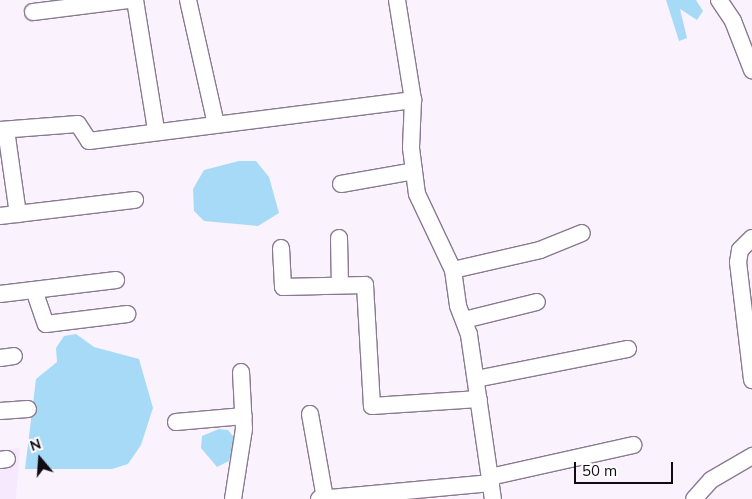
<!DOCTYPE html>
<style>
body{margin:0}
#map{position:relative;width:752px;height:499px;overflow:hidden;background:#faf3fe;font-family:Mulish,sans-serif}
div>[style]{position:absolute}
.built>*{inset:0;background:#f6e9fd}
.water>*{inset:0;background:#a6daf6}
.roads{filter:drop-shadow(1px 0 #8a7a91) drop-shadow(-1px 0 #8a7a91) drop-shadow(0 1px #8a7a91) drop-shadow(0 -1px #8a7a91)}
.minor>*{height:16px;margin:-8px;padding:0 8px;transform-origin:8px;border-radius:8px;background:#fff}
span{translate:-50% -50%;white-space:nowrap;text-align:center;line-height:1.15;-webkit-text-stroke:4.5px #fff;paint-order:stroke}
.north{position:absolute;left:15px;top:434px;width:50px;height:50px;-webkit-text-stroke:4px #fff;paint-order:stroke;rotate:342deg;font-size:14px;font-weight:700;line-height:20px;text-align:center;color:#110b14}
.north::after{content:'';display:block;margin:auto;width:18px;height:22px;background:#110b14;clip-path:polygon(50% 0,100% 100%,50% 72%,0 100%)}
.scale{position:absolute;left:574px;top:462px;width:99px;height:22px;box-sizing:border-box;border:2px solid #110b14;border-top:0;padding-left:6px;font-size:15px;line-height:18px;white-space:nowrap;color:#110b14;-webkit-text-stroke:4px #fff;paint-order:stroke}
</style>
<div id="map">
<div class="built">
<i style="clip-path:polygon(20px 448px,16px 499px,0 499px,0 450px)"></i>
</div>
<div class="water">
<i style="clip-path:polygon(666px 0,696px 0,703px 11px,697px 20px,680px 9px,687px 38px,679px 41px)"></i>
<i style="clip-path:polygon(239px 161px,256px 161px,269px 177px,279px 213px,258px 226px,204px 221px,194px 211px,193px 189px,204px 170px)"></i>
<i style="clip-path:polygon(76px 334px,94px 347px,139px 359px,153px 408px,141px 445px,128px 464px,112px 469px,25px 469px,36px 379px,57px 362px,56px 348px,64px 336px)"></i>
<i style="clip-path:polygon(219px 429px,228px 430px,236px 440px,229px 461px,217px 467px,201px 448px,202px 436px)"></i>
</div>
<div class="roads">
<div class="minor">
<i style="left:135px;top:0;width:132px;rotate:80.8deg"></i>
<i style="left:188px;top:0;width:127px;rotate:77.3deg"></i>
<i style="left:397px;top:0;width:101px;rotate:80.9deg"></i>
<i style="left:413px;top:100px;width:48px;rotate:92.4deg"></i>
<i style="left:411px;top:148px;width:46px;rotate:82.6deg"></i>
<i style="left:417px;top:194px;width:84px;rotate:64.7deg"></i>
<i style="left:453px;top:270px;width:36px;rotate:82deg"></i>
<i style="left:458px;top:306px;width:31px;rotate:69deg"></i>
<i style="left:469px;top:335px;width:166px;rotate:81.7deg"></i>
<i style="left:719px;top:0;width:25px;rotate:56deg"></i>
<i style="left:733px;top:21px;width:53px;rotate:68.8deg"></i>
<i style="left:33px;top:12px;width:98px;rotate:-7.1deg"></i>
<i style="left:0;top:130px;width:78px;rotate:-4.4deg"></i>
<i style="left:78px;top:124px;width:20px;rotate:57deg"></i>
<i style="left:89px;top:141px;width:327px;rotate:-7.2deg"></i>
<i style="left:6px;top:130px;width:85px;rotate:81.9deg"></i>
<i style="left:341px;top:184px;width:74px;rotate:-10.1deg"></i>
<i style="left:0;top:216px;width:136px;rotate:-6.8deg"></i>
<i style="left:339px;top:238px;width:47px;rotate:88.8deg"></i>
<i style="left:752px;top:238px;width:17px;rotate:135deg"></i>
<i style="left:740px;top:250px;width:12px;rotate:99deg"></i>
<i style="left:738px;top:262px;width:119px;rotate:83.2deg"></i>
<i style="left:281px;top:248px;width:39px;rotate:87deg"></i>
<i style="left:283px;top:287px;width:82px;rotate:-1.4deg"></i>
<i style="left:365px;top:285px;width:121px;rotate:86.7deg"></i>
<i style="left:372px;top:406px;width:107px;rotate:-3.7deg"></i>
<i style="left:453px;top:270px;width:89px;rotate:-12.9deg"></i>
<i style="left:540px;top:250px;width:45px;rotate:-22deg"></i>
<i style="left:34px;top:290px;width:36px;rotate:71deg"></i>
<i style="left:46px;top:324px;width:82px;rotate:-7deg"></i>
<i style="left:0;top:294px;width:117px;rotate:-6.9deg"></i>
<i style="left:464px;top:320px;width:75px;rotate:-13.9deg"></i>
<i style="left:0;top:358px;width:14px;rotate:-8deg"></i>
<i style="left:476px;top:379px;width:155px;rotate:-11.2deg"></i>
<i style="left:0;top:411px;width:28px;rotate:-4deg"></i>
<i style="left:310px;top:414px;width:85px;rotate:79.9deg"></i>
<i style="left:176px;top:422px;width:68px;rotate:-5deg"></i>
<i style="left:0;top:460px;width:7px;rotate:-8deg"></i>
<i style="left:490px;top:477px;width:147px;rotate:-12.6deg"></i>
<i style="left:233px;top:499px;width:71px;rotate:-81.1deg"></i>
<i style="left:244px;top:429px;width:57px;rotate:-93deg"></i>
<i style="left:319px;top:499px;width:173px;rotate:-5.3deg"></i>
<i style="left:694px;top:499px;width:25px;rotate:-48deg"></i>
<i style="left:711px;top:480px;width:48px;rotate:-30.3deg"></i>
</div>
</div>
<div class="north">N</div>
<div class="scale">50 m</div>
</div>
